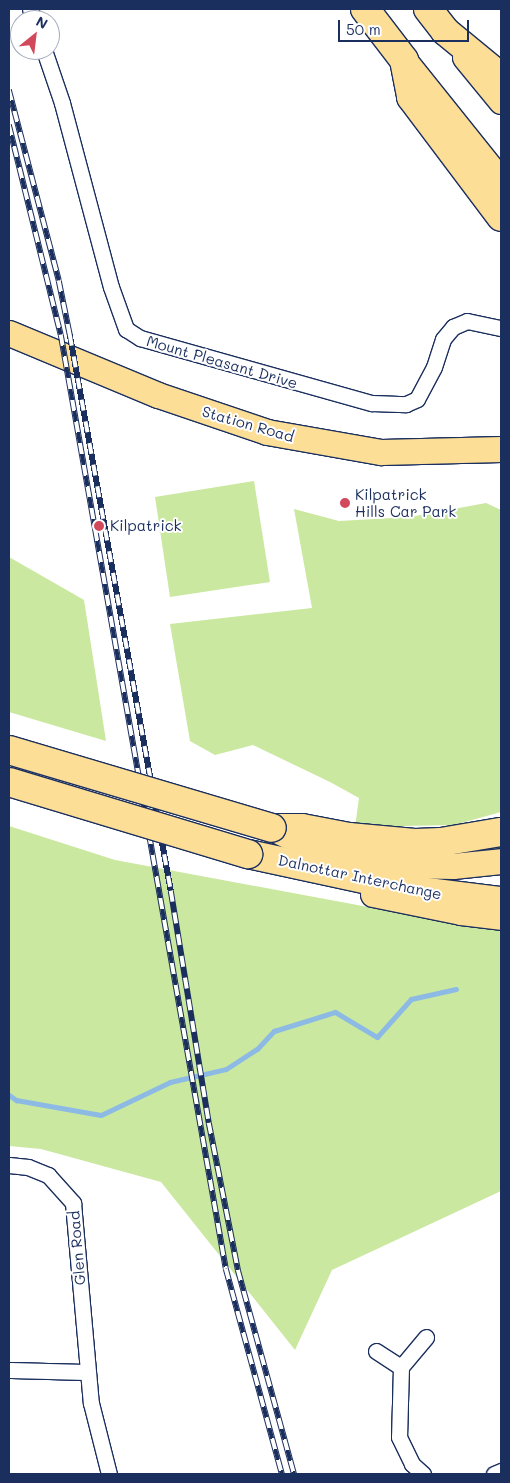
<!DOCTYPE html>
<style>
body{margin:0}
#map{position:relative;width:510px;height:1483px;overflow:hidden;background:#fff;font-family:Mali,sans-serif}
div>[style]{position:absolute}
.green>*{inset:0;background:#cae89f}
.stream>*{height:5px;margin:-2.5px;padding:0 2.5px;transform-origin:2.5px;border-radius:2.5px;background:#8cbae5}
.roads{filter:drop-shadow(1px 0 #1b2f5e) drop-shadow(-1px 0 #1b2f5e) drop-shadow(0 1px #1b2f5e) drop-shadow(0 -1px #1b2f5e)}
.street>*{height:15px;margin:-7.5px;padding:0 7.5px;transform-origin:7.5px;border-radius:7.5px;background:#fff}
.primary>*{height:25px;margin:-12.5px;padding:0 12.5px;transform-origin:12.5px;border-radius:12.5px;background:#fcde96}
.highway>*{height:28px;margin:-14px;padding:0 14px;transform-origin:14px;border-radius:14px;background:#fcde96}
.rail>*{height:5.5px;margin-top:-2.75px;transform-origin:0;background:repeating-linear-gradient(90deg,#fff 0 11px,#1b2f5e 0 22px);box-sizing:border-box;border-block:1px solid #1b2f5e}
.bridges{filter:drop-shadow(1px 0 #1b2f5e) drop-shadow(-1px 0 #1b2f5e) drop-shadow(0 1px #1b2f5e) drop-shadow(0 -1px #1b2f5e)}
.highway-bridge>*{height:28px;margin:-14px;padding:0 14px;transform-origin:14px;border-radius:14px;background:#fcde96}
.dots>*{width:14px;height:14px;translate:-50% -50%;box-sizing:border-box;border:2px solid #fff;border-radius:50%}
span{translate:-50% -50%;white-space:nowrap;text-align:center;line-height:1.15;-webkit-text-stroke:4px #fff;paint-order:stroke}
.street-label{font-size:15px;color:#1b2f5e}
.poi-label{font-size:15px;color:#1b2f5e}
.left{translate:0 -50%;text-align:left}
.frame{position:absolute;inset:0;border:10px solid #1b2f5e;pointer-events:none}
.north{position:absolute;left:10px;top:10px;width:50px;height:50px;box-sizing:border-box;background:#fff;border:1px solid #a4acbf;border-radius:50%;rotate:29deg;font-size:14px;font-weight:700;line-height:20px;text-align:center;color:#1b2f5e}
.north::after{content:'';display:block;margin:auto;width:18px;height:22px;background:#d1495b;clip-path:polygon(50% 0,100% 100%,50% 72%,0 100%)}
.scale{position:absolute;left:338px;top:20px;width:131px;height:22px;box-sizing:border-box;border:2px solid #1b2f5e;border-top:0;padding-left:6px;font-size:15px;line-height:18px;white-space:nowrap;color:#1b2f5e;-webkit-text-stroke:4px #fff;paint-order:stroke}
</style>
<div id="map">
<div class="green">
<i style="clip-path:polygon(254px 481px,270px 582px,170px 597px,155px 497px)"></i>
<i style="clip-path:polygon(486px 503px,501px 510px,501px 812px,454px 825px,355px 827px,359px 798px,330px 782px,253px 745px,215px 755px,190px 741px,170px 624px,312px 608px,294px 509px,339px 521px,410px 517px)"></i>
<i style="clip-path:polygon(9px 557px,84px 600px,106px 741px,9px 712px)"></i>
<i style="clip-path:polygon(9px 826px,115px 860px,368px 907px,501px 927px,501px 1191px,332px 1270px,295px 1350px,161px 1182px,41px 1149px,9px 1146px)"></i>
</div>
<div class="stream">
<i style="left:9px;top:1095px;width:9px;rotate:36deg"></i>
<i style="left:16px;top:1100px;width:86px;rotate:10deg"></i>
<i style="left:101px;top:1115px;width:76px;rotate:-25.6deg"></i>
<i style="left:170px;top:1082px;width:57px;rotate:-13.1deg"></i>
<i style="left:226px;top:1069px;width:37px;rotate:-33deg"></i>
<i style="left:257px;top:1049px;width:25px;rotate:-47deg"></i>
<i style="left:274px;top:1031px;width:64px;rotate:-17.3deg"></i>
<i style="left:335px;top:1012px;width:49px;rotate:30.8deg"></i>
<i style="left:377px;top:1037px;width:51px;rotate:-48.2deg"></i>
<i style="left:411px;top:999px;width:46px;rotate:-12.5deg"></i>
</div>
<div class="roads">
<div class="street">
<i style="left:30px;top:9px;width:12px;rotate:70deg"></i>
<i style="left:44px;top:50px;width:56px;rotate:71.2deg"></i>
<i style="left:62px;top:103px;width:190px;rotate:75.1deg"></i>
<i style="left:111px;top:287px;width:45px;rotate:70.3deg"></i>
<i style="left:126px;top:329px;width:17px;rotate:33deg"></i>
<i style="left:140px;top:338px;width:241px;rotate:15.7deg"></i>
<i style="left:372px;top:403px;width:34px;rotate:2deg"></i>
<i style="left:406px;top:404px;width:12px;rotate:-24deg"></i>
<i style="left:417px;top:399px;width:36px;rotate:-62deg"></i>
<i style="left:434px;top:367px;width:29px;rotate:-72deg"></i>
<i style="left:443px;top:339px;width:16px;rotate:-50deg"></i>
<i style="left:453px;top:327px;width:15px;rotate:-23deg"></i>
<i style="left:467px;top:321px;width:35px;rotate:12deg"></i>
<i style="left:9px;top:1165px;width:19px;rotate:6deg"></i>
<i style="left:28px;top:1167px;width:22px;rotate:22deg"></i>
<i style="left:48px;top:1175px;width:38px;rotate:48deg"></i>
<i style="left:73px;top:1203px;width:201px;rotate:84.9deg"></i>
<i style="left:91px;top:1403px;width:73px;rotate:75.8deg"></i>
<i style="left:376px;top:1351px;width:30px;rotate:33deg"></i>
<i style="left:401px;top:1367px;width:39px;rotate:-50deg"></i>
<i style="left:401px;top:1367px;width:70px;rotate:91.6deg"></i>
<i style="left:399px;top:1437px;width:30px;rotate:64deg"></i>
<i style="left:412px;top:1464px;width:15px;rotate:42deg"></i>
<i style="left:9px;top:1370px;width:78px;rotate:1.5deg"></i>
<i style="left:494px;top:1474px;width:8px;rotate:-23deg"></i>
</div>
<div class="primary">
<i style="left:465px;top:57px;width:57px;rotate:50.7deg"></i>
<i style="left:404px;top:60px;width:155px;rotate:51.3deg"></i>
<i style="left:9px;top:333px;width:161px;rotate:22.6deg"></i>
<i style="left:158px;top:395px;width:115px;rotate:18.7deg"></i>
<i style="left:267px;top:432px;width:116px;rotate:10deg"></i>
<i style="left:381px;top:452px;width:120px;rotate:-1.4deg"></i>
<i style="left:272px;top:828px;width:39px;rotate:26deg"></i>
<i style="left:307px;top:845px;width:96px;rotate:12deg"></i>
<i style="left:401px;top:865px;width:52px;rotate:1.1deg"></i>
<i style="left:453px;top:866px;width:48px;rotate:-5.9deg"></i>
<i style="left:373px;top:894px;width:90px;rotate:11.6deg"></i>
<i style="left:461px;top:912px;width:40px;rotate:7.1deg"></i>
</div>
<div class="highway">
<i style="left:365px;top:9px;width:64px;rotate:52.6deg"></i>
<i style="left:404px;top:60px;width:38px;rotate:79deg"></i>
<i style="left:411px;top:97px;width:150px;rotate:53.1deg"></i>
<i style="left:428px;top:9px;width:28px;rotate:52deg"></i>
<i style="left:445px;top:31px;width:72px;rotate:39.4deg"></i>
<i style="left:272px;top:828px;width:30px"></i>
<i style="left:302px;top:828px;width:48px;rotate:10.8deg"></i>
<i style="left:349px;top:837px;width:66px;rotate:5.2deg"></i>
<i style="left:415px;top:843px;width:26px;rotate:-2deg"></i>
<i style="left:441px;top:842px;width:61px;rotate:-9.5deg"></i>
<i style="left:248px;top:854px;width:175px;rotate:12.2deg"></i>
<i style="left:419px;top:891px;width:83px;rotate:7deg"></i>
</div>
</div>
<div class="rail">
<i style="left:9px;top:90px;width:197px;rotate:75.3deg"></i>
<i style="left:59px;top:281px;width:55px;rotate:78.5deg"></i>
<i style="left:70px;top:335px;width:565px;rotate:79.7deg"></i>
<i style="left:171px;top:891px;width:235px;rotate:80.7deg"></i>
<i style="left:209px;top:1123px;width:150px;rotate:78.8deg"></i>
<i style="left:238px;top:1270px;width:212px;rotate:74.6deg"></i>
<i style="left:9px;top:125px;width:216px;rotate:76.1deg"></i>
<i style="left:61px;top:335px;width:948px;rotate:79.98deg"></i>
<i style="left:226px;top:1269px;width:213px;rotate:74.7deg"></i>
</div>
<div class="bridges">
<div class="highway-bridge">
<i style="left:9px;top:750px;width:274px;rotate:16.5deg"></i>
<i style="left:9px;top:782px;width:250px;rotate:16.8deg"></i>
</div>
</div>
<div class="dots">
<i style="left:345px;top:503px;background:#d1495b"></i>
<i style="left:99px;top:526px;background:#d1495b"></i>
</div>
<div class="street-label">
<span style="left:222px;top:362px;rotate:16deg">Mount Pleasant Drive</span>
<span style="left:248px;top:424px;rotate:16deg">Station Road</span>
<span style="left:360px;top:877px;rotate:12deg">Dalnottar Interchange</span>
<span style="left:77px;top:1248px;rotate:-95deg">Glen Road</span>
</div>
<div class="poi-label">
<span class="left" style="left:355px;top:503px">Kilpatrick<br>Hills Car Park</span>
<span class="left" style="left:110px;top:526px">Kilpatrick</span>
</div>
<div class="frame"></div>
<div class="north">N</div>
<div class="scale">50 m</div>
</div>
